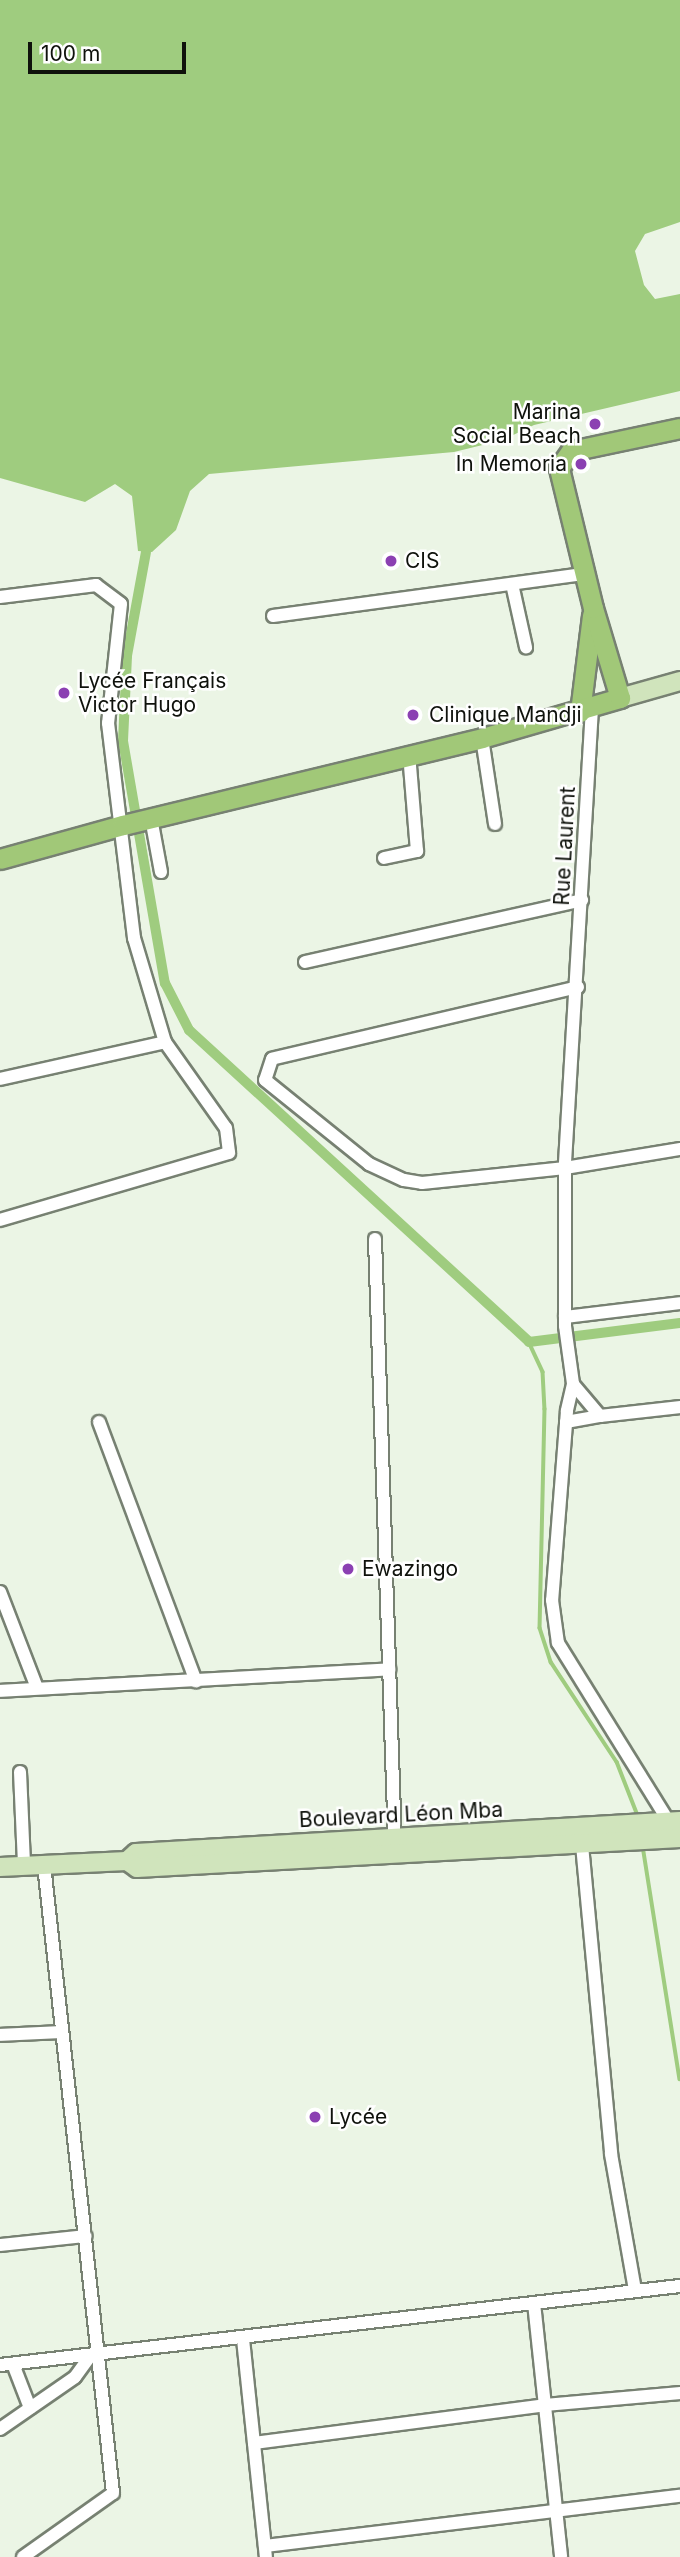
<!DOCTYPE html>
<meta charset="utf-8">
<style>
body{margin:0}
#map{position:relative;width:680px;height:2557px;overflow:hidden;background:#ebf5e5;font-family:Inter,sans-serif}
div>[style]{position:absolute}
.water>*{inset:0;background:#9fcc7f}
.stream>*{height:3.5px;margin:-1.75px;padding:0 1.75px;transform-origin:1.75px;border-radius:1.75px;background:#9fcc7f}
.canal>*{height:10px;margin:-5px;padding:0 5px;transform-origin:5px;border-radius:5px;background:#9fcc7f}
.roads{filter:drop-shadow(2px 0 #778172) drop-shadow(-2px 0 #778172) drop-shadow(0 2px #778172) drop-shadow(0 -2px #778172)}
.street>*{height:12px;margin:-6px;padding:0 6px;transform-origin:6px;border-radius:6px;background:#fff}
.secondary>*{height:18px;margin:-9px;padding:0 9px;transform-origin:9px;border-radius:9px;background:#d0e4bc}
.primary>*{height:19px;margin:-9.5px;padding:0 9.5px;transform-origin:9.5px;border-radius:9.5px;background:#a1c878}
.dots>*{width:19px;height:19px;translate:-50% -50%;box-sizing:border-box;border:4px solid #fff;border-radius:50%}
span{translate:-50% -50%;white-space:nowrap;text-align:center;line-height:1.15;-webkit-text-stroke:5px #fff;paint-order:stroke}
.poi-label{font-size:21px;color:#0f120c}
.right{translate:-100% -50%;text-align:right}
.left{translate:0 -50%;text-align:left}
.street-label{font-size:21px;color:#0f120c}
.scale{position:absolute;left:28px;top:42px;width:158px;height:32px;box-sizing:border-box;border:4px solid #0f120c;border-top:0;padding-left:9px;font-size:21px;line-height:24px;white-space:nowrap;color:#0f120c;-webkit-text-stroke:5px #fff;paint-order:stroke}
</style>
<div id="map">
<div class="water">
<i style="clip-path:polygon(0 0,680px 0,680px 222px,645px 234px,635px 251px,644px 285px,655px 299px,680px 294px,680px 391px,534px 425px,503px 440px,454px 452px,209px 474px,190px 491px,176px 530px,152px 552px,138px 551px,132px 496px,115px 484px,85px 502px,0 478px)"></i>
</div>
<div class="stream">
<i style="left:529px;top:1342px;width:33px;rotate:65deg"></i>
<i style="left:543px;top:1372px;width:37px;rotate:87deg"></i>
<i style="left:545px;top:1409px;width:219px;rotate:91.3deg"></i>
<i style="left:540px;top:1628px;width:36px;rotate:72deg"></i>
<i style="left:551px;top:1662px;width:120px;rotate:56.6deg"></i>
<i style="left:617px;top:1762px;width:60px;rotate:68.6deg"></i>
<i style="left:643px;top:1846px;width:236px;rotate:81deg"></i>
</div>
<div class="canal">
<i style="left:146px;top:552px;width:106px;rotate:100.4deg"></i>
<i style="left:127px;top:656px;width:85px;rotate:92.7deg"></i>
<i style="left:123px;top:741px;width:246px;rotate:80.2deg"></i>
<i style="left:165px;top:983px;width:53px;rotate:62.9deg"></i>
<i style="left:189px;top:1030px;width:461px;rotate:42.5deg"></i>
<i style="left:529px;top:1342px;width:152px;rotate:-7.2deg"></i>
</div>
<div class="roads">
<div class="street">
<i style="left:512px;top:584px;width:65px;rotate:77.5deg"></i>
<i style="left:0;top:597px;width:97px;rotate:-7.1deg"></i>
<i style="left:96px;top:585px;width:31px;rotate:37deg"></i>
<i style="left:121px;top:604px;width:120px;rotate:96.2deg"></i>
<i style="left:108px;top:723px;width:217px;rotate:83.1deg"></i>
<i style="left:134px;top:938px;width:109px;rotate:73.4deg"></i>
<i style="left:165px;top:1042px;width:105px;rotate:54.7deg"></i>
<i style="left:226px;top:1128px;width:25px;rotate:83deg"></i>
<i style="left:229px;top:1153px;width:239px;rotate:163.7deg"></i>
<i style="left:273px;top:616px;width:315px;rotate:-7.7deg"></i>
<i style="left:592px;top:708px;width:461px;rotate:93.4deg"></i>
<i style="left:565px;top:1168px;width:158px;rotate:90deg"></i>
<i style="left:565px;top:1326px;width:59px;rotate:82.1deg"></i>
<i style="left:573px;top:1384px;width:42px;rotate:49.8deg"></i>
<i style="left:600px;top:1416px;width:81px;rotate:-6.4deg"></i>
<i style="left:482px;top:738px;width:87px;rotate:81.4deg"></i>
<i style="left:151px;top:818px;width:55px;rotate:79.5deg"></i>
<i style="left:384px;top:858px;width:34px;rotate:-12deg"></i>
<i style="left:417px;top:851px;width:97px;rotate:-94.7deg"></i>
<i style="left:305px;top:962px;width:284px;rotate:-12.6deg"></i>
<i style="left:578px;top:987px;width:314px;rotate:166.8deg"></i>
<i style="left:272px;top:1059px;width:22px;rotate:108deg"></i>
<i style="left:265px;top:1080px;width:134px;rotate:38.9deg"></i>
<i style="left:369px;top:1164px;width:38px;rotate:25deg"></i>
<i style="left:404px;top:1180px;width:18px;rotate:9deg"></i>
<i style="left:422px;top:1183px;width:144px;rotate:-6deg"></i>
<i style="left:565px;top:1168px;width:117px;rotate:-9.4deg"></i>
<i style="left:0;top:1079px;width:169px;rotate:-12.6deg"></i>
<i style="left:375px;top:1239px;width:605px;rotate:88.11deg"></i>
<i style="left:565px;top:1317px;width:116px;rotate:-6.9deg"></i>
<i style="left:573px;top:1384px;width:28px;rotate:103deg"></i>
<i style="left:567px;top:1411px;width:190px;rotate:94.5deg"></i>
<i style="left:552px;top:1600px;width:43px;rotate:82.1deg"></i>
<i style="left:558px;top:1643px;width:211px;rotate:58.2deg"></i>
<i style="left:99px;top:1422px;width:277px;rotate:69.5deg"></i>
<i style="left:566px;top:1422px;width:35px;rotate:-10deg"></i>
<i style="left:0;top:1592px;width:103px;rotate:68.9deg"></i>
<i style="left:0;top:1691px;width:390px;rotate:-3.2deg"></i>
<i style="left:20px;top:1772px;width:93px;rotate:87.5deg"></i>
<i style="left:582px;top:1845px;width:310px;rotate:84.6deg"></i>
<i style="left:611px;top:2154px;width:138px;rotate:80deg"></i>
<i style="left:0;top:2035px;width:61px;rotate:-2.8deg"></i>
<i style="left:0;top:2245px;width:86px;rotate:-6deg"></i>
<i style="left:534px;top:2303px;width:255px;rotate:83.9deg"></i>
<i style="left:243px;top:2339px;width:219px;rotate:84deg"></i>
<i style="left:13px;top:2364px;width:47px;rotate:68.9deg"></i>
<i style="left:0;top:2365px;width:685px;rotate:-6.63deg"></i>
<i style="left:0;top:2429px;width:91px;rotate:-34.7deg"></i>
<i style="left:75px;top:2377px;width:26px;rotate:-54deg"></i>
<i style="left:254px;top:2443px;width:293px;rotate:-7.4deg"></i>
<i style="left:545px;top:2405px;width:136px;rotate:-5.1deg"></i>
<i style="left:265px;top:2546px;width:418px;rotate:-6.9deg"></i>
<i style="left:23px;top:2557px;width:110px;rotate:-35.4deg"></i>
<i style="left:113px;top:2493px;width:632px;rotate:-96.27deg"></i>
</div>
<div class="secondary">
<i style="left:620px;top:698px;width:62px;rotate:-15.8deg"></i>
<i style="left:127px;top:1861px;width:12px;rotate:-42deg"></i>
<i style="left:136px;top:1853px;width:545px;rotate:-3.37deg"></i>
<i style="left:0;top:1867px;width:127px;rotate:-2.7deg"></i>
<i style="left:127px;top:1861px;width:12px;rotate:35deg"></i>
<i style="left:137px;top:1868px;width:544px;rotate:-3.16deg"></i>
</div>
<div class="primary">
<i style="left:580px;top:712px;width:97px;rotate:-82.9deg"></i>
<i style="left:0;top:859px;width:128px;rotate:-15.5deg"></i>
<i style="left:123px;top:825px;width:369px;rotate:-13.6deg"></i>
<i style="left:482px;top:738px;width:144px;rotate:-16.2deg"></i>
<i style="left:620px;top:698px;width:94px;rotate:-106.7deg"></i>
<i style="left:593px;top:608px;width:144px;rotate:-103.7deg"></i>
<i style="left:559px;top:468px;width:21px;rotate:-55deg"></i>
<i style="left:571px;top:451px;width:111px;rotate:-11.9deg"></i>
</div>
</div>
<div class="dots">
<i style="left:595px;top:424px;background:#8b40b2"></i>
<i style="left:581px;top:464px;background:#8b40b2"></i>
<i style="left:391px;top:561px;background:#8b40b2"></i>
<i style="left:64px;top:693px;background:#8b40b2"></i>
<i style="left:413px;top:715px;background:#8b40b2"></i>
<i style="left:348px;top:1569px;background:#8b40b2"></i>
<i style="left:315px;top:2117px;background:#8b40b2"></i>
</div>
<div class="poi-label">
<span class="right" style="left:581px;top:424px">Marina<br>Social Beach</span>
<span class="right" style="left:567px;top:464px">In Memoria</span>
<span class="left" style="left:405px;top:561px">CIS</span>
<span class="left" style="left:78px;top:693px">Lycée Français<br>Victor Hugo</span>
<span class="left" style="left:429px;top:715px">Clinique Mandji</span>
<span class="left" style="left:362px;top:1569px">Ewazingo</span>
<span class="left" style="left:329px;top:2117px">Lycée</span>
</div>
<div class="street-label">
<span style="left:565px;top:846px;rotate:-87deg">Rue Laurent</span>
<span style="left:401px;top:1815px;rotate:-3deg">Boulevard Léon Mba</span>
</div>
<div class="scale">100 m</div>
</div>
